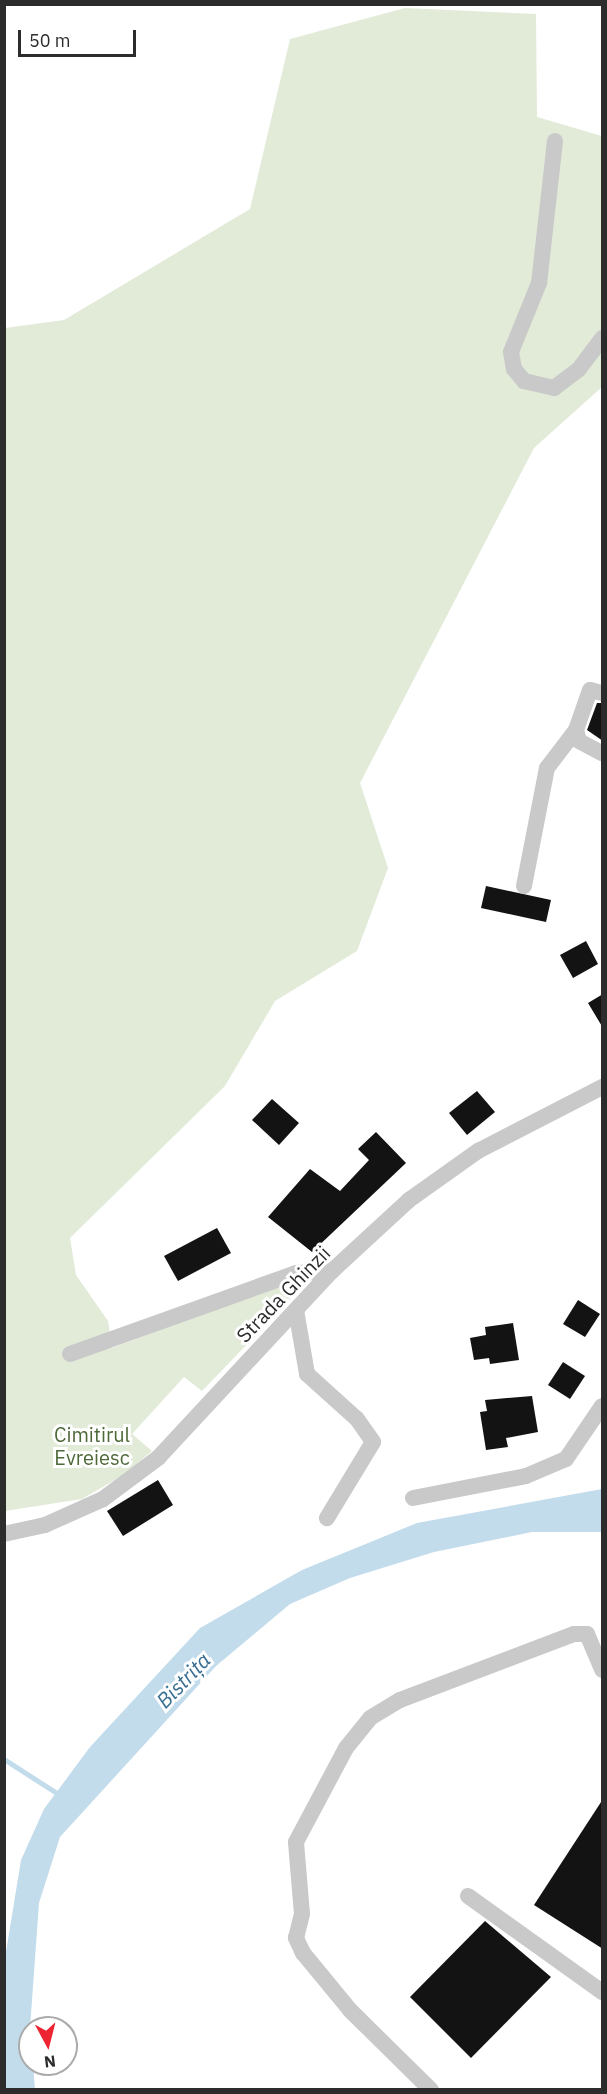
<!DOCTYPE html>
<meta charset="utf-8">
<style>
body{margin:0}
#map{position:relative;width:607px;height:2094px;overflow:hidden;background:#fff;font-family:"IBM Plex Sans",sans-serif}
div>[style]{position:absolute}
.green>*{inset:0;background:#e2ebd8}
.water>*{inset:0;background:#c3dcec}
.stream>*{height:4.5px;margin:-2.25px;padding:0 2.25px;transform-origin:2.25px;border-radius:2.25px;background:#c3dcec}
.building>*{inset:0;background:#131313}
.minor>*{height:16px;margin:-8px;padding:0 8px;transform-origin:8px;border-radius:8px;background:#c9c9c9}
span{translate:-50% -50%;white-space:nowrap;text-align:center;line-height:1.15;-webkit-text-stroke:6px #fff;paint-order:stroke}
.street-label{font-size:20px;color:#2c2c2c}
.park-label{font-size:20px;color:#4e6938}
.water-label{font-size:21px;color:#376d91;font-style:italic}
.frame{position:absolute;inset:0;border:6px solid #2c2c2c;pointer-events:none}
.north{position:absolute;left:18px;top:2016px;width:60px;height:60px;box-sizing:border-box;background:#fff;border:2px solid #ababab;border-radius:50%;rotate:173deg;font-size:16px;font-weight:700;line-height:24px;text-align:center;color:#2c2c2c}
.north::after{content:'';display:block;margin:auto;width:21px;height:27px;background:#ed2431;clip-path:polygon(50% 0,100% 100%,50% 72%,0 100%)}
.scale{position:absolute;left:18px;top:30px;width:118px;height:27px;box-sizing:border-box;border:3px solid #2c2c2c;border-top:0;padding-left:8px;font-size:18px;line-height:21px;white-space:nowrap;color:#2c2c2c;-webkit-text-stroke:4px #fff;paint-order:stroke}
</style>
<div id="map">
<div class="green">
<i style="clip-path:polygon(405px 8px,536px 14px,537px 117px,602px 136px,602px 387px,534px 448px,360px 783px,388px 868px,357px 951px,275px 1001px,225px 1086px,70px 1238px,76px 1275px,108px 1321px,112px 1348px,298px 1278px,304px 1285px,202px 1391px,184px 1377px,132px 1434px,152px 1451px,125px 1474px,82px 1499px,5px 1511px,5px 328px,64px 320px,250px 209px,290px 39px)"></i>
</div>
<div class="water">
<i style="clip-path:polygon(602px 1489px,602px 1532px,532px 1532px,434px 1552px,350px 1578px,290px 1604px,216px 1666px,60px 1837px,39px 1903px,30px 2028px,35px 2089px,5px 2089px,5px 1958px,21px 1860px,44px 1809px,90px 1747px,200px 1628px,302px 1570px,417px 1523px)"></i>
</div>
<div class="stream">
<i style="left:4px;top:1759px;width:67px;rotate:32.7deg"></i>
</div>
<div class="building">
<i style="clip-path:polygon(597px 703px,603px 703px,603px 741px,587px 730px)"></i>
<i style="clip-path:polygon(486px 886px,551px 900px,546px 922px,481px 908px)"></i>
<i style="clip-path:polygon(586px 941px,598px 964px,573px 978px,560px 955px)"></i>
<i style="clip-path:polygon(603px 994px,603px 1028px,588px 1003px)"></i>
<i style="clip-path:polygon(477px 1091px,495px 1112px,467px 1135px,449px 1113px)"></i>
<i style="clip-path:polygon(272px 1099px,299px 1123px,279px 1145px,252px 1120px)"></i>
<i style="clip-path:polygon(376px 1132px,406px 1163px,312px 1252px,268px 1217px,310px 1169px,340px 1191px,369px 1160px,358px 1149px)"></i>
<i style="clip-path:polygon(217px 1228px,231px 1253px,178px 1281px,164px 1256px)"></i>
<i style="clip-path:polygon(578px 1300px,600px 1314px,585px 1337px,563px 1324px)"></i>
<i style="clip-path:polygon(513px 1323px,519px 1360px,490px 1364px,489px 1358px,474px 1360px,470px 1338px,486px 1335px,485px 1327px)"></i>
<i style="clip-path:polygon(563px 1362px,585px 1376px,570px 1399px,548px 1385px)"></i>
<i style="clip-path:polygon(532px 1396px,538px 1432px,506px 1438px,508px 1447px,486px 1450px,480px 1412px,487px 1411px,485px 1400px)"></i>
<i style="clip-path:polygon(158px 1480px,173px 1505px,123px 1536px,107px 1511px)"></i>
<i style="clip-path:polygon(603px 1799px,603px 1949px,534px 1905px)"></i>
<i style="clip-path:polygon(485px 1921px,551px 1977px,471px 2058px,410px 1997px)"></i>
</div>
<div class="minor">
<i style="left:555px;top:141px;width:143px;rotate:96.4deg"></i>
<i style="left:539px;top:283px;width:74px;rotate:112.1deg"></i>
<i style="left:511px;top:352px;width:17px;rotate:80deg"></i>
<i style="left:514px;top:369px;width:16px;rotate:50deg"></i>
<i style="left:524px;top:381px;width:31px;rotate:13deg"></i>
<i style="left:554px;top:388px;width:31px;rotate:-37deg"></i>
<i style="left:579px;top:369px;width:39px;rotate:-53deg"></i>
<i style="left:602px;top:693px;width:12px;rotate:-166deg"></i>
<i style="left:590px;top:690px;width:42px;rotate:109.3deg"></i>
<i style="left:576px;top:730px;width:11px;rotate:75deg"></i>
<i style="left:579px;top:741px;width:26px;rotate:28deg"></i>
<i style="left:524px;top:886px;width:120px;rotate:-79deg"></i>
<i style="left:547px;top:768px;width:48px;rotate:-52.7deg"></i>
<i style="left:296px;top:1310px;width:65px;rotate:80.2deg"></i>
<i style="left:307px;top:1374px;width:67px;rotate:42deg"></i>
<i style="left:357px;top:1419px;width:28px;rotate:55deg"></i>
<i style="left:373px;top:1442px;width:89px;rotate:121.2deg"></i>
<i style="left:70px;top:1354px;width:240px;rotate:-19.7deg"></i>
<i style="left:296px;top:1273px;width:36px;rotate:-3deg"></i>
<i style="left:413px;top:1498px;width:115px;rotate:-11deg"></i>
<i style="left:526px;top:1476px;width:43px;rotate:-23deg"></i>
<i style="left:566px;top:1459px;width:64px;rotate:-55.8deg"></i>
<i style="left:4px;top:1534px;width:42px;rotate:-12.4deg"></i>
<i style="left:45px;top:1525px;width:64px;rotate:-24.1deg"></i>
<i style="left:103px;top:1499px;width:69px;rotate:-36.7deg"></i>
<i style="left:158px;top:1458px;width:255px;rotate:-47.1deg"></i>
<i style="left:332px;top:1271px;width:105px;rotate:-42.7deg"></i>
<i style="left:409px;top:1200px;width:85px;rotate:-35.4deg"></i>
<i style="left:478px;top:1151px;width:140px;rotate:-27.3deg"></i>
<i style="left:468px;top:1896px;width:165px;rotate:35.6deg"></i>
<i style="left:431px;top:2090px;width:114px;rotate:-135.4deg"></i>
<i style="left:350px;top:2010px;width:74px;rotate:-129.5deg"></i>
<i style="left:303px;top:1953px;width:17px;rotate:-115deg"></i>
<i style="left:296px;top:1938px;width:25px;rotate:-76deg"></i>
<i style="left:302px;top:1914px;width:72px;rotate:-94.8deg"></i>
<i style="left:296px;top:1842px;width:106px;rotate:-62deg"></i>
<i style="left:346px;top:1748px;width:38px;rotate:-51deg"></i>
<i style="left:370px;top:1718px;width:35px;rotate:-31deg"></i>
<i style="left:400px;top:1700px;width:186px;rotate:-20.8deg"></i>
<i style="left:574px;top:1634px;width:13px"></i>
<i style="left:587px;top:1634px;width:39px;rotate:67deg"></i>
</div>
<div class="street-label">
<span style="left:283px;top:1294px;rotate:-46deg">Strada Ghinzii</span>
</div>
<div class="park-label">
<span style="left:92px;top:1446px">Cimitirul<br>Evreiesc</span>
</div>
<div class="water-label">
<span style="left:183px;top:1680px;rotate:-46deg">Bistrița</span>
</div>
<div class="frame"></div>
<div class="north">N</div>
<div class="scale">50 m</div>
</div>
